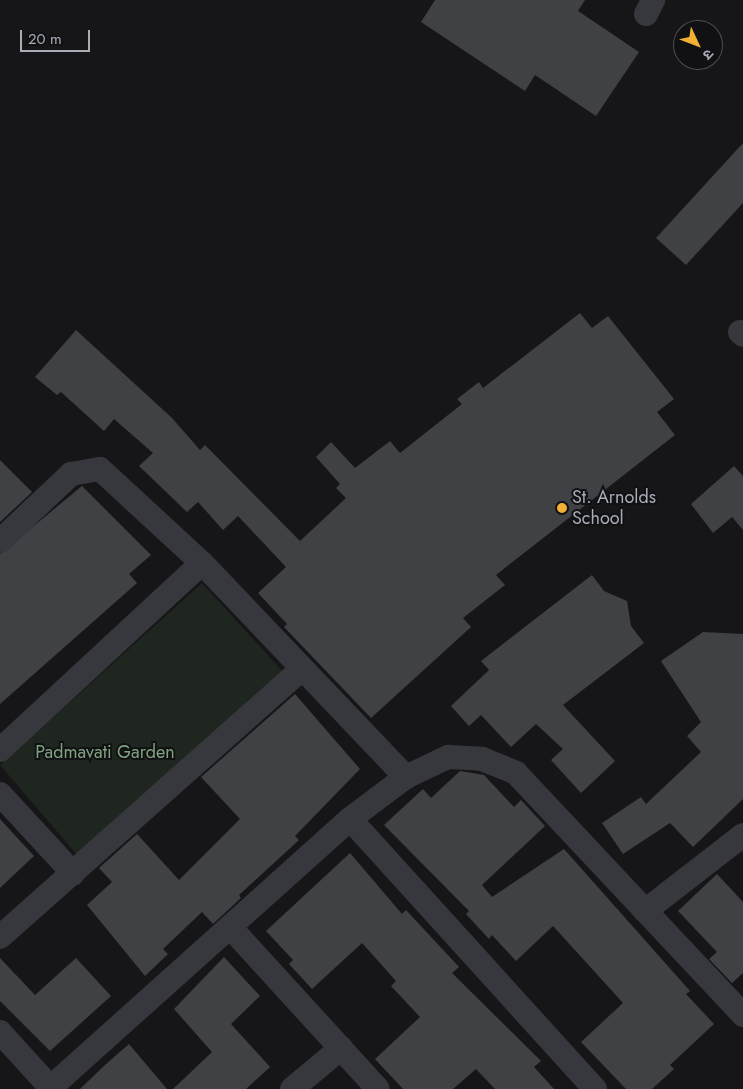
<!DOCTYPE html>
<meta charset="utf-8">
<style>
body{margin:0}
#map{position:relative;width:743px;height:1089px;overflow:hidden;background:#161618;font-family:Jost,"Noto Sans Devanagari",sans-serif}
div>[style]{position:absolute}
.green>*{inset:0;background:#1e261f}
.building>*{inset:0;background:#404145}
.minor>*{height:24px;margin:-12px;padding:0 12px;transform-origin:12px;border-radius:12px;background:#37383d}
.dots>*{width:14px;height:14px;translate:-50% -50%;box-sizing:border-box;border:2px solid #111113;border-radius:50%}
span{translate:-50% -50%;white-space:nowrap;text-align:center;line-height:1.15;-webkit-text-stroke:4px #111113;paint-order:stroke}
.poi-label{font-size:18px;color:#a8adb8}
.left{translate:0 -50%;text-align:left}
.park-label{font-size:18px;color:#7fa381}
.north{position:absolute;left:673px;top:20px;width:50px;height:50px;box-sizing:border-box;background:#111113;border:1px solid #4d4f55;border-radius:50%;rotate:133deg;font-size:14px;font-weight:700;line-height:20px;text-align:center;color:#a8adb8}
.north::after{content:'';display:block;margin:auto;width:18px;height:22px;background:#f2b134;clip-path:polygon(50% 0,100% 100%,50% 72%,0 100%)}
.scale{position:absolute;left:20px;top:30px;width:70px;height:22px;box-sizing:border-box;border:2px solid #a8adb8;border-top:0;padding-left:6px;font-size:15px;line-height:18px;white-space:nowrap;color:#a8adb8;-webkit-text-stroke:4px #111113;paint-order:stroke}
</style>
<div id="map">
<div class="green">
<i style="clip-path:polygon(202px 583px,284px 673px,79px 857px,0 765px)"></i>
</div>
<div class="building">
<i style="clip-path:polygon(435px 0,585px 0,578px 11px,639px 52px,596px 116px,535px 75px,525px 91px,421px 22px)"></i>
<i style="clip-path:polygon(743px 143px,743px 203px,686px 265px,656px 238px)"></i>
<i style="clip-path:polygon(580px 313px,592px 328px,608px 316px,674px 399px,657px 412px,675px 435px,496px 575px,505px 585px,463px 618px,471px 627px,371px 718px,284px 627px,287px 624px,258px 593px,286px 567px,238px 516px,223px 530px,198px 502px,187px 512px,139px 466px,153px 453px,114px 419px,104px 431px,61px 392px,57px 395px,35px 377px,76px 330px,172px 418px,200px 450px,205px 445px,300px 541px,346px 498px,336px 488px,340px 484px,316px 457px,331px 442px,355px 468px,390px 441px,400px 453px,462px 404px,457px 399px,479px 382px,483px 388px)"></i>
<i style="clip-path:polygon(0 460px,32px 492px,0 522px)"></i>
<i style="clip-path:polygon(734px 466px,743px 476px,743px 530px,732px 517px,713px 533px,691px 504px)"></i>
<i style="clip-path:polygon(82px 486px,151px 555px,129px 574px,137px 583px,0 704px,0 554px)"></i>
<i style="clip-path:polygon(592px 575px,604px 591px,627px 601px,631px 626px,644px 643px,563px 705px,615px 761px,581px 793px,551px 760px,563px 749px,536px 724px,511px 747px,481px 715px,469px 726px,451px 706px,489px 670px,481px 661px)"></i>
<i style="clip-path:polygon(703px 632px,743px 634px,743px 799px,693px 847px,670px 823px,623px 854px,602px 823px,641px 797px,646px 804px,701px 752px,687px 736px,701px 722px,661px 661px)"></i>
<i style="clip-path:polygon(295px 694px,360px 769px,295px 836px,299px 840px,239px 895px,241px 898px,213px 924px,202px 912px,163px 949px,168px 954px,145px 976px,87px 905px,112px 882px,99px 868px,137px 834px,179px 880px,240px 819px,201px 777px)"></i>
<i style="clip-path:polygon(460px 771px,484px 775px,514px 807px,521px 800px,545px 826px,482px 885px,492px 897px,564px 849px,690px 991px,686px 994px,714px 1024px,670px 1065px,674px 1069px,652px 1089px,626px 1089px,581px 1042px,623px 1003px,553px 926px,516px 961px,492px 935px,489px 939px,466px 914px,469px 911px,384px 825px,423px 789px,431px 798px)"></i>
<i style="clip-path:polygon(0 819px,34px 856px,0 888px)"></i>
<i style="clip-path:polygon(350px 853px,402px 914px,406px 910px,459px 967px,452px 973px,541px 1061px,534px 1067px,554px 1089px,495px 1089px,476px 1069px,453px 1089px,403px 1089px,375px 1059px,420px 1017px,391px 986px,396px 981px,362px 943px,312px 989px,289px 964px,293px 960px,266px 931px)"></i>
<i style="clip-path:polygon(717px 874px,743px 902px,743px 973px,732px 983px,709px 959px,717px 952px,678px 911px)"></i>
<i style="clip-path:polygon(224px 957px,260px 996px,231px 1024px,270px 1067px,246px 1089px,173px 1089px,212px 1052px,174px 1009px)"></i>
<i style="clip-path:polygon(0 958px,35px 995px,76px 958px,111px 996px,50px 1051px,0 1001px)"></i>
<i style="clip-path:polygon(129px 1044px,167px 1089px,80px 1089px,106px 1064px)"></i>
</div>
<div class="minor">
<i style="left:646px;top:14px;width:16px;rotate:-63deg"></i>
<i style="left:740px;top:332px;width:4px;rotate:45deg"></i>
<i style="left:0;top:541px;width:98px;rotate:-43.3deg"></i>
<i style="left:71px;top:474px;width:29px;rotate:-10deg"></i>
<i style="left:100px;top:469px;width:139px;rotate:42.7deg"></i>
<i style="left:202px;top:563px;width:296px;rotate:46.4deg"></i>
<i style="left:0;top:750px;width:275px;rotate:-42.8deg"></i>
<i style="left:0;top:794px;width:108px;rotate:47.3deg"></i>
<i style="left:350px;top:819px;width:365px;rotate:47.8deg"></i>
<i style="left:645px;top:911px;width:124px;rotate:-37.8deg"></i>
<i style="left:230px;top:927px;width:219px;rotate:47.6deg"></i>
<i style="left:0;top:937px;width:401px;rotate:-41.6deg"></i>
<i style="left:0;top:1032px;width:76px;rotate:47.7deg"></i>
<i style="left:49px;top:1089px;width:404px;rotate:-41.9deg"></i>
<i style="left:350px;top:819px;width:70px;rotate:-36.9deg"></i>
<i style="left:406px;top:777px;width:47px;rotate:-25.5deg"></i>
<i style="left:448px;top:757px;width:34px;rotate:3deg"></i>
<i style="left:482px;top:759px;width:37px;rotate:22deg"></i>
<i style="left:516px;top:773px;width:332px;rotate:46.8deg"></i>
<i style="left:292px;top:1089px;width:64px;rotate:-39.9deg"></i>
</div>
<div class="dots">
<i style="left:562px;top:508px;background:#f2b134"></i>
</div>
<div class="poi-label">
<span class="left" style="left:572px;top:508px">St. Arnolds<br>School</span>
</div>
<div class="park-label">
<span style="left:105px;top:752px">Padmavati Garden</span>
</div>
<div class="north">उ</div>
<div class="scale">20 m</div>
</div>
